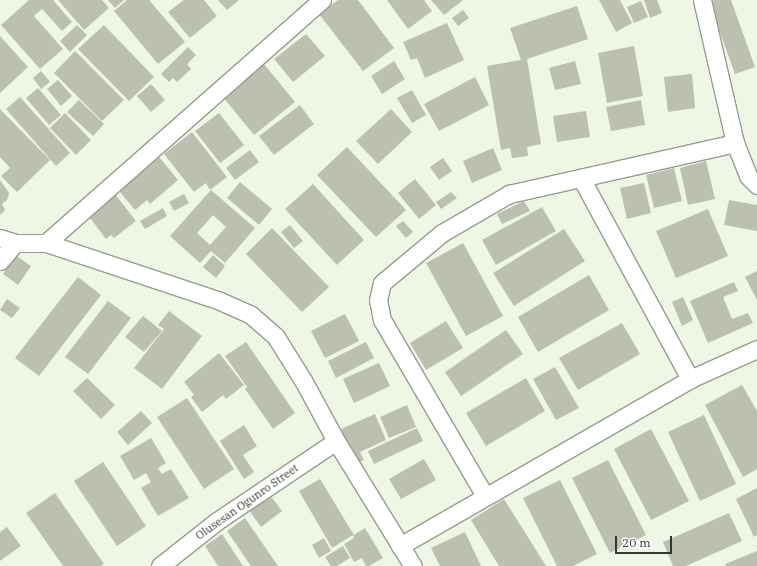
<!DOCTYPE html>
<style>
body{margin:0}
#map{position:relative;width:757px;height:566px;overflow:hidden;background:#f0f6e6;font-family:"IBM Plex Serif",serif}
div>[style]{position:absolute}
.building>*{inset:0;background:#bbc0b1}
.roads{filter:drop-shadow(1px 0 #979d8e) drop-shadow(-1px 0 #979d8e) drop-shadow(0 1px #979d8e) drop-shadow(0 -1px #979d8e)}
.street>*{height:17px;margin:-8.5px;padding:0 8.5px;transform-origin:8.5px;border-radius:8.5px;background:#fff}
span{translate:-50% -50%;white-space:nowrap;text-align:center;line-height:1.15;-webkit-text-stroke:4px #fff;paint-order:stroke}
.street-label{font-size:11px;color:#343630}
.scale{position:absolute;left:615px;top:536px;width:57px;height:18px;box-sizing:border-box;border:2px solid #343630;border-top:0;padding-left:5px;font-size:12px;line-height:14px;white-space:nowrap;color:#343630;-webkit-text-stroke:3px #fff;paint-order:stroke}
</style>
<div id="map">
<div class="building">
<i style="clip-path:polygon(29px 0,53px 0,72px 22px,62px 31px,42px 9px,34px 16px,63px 49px,40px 69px,1px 25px)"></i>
<i style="clip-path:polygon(58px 0,102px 0,109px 8px,84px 30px)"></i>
<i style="clip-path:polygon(108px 0,124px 0,115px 8px)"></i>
<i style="clip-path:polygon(127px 0,149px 0,185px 42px,158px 64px,114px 11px)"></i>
<i style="clip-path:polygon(184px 0,204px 0,217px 16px,190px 38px,168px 12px)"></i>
<i style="clip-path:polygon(218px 0,239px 0,227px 10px)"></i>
<i style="clip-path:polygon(338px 0,358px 0,394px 48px,363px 71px,319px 14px)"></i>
<i style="clip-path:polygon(387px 0,424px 0,432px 11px,408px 29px)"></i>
<i style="clip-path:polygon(431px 0,463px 0,444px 15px)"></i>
<i style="clip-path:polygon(599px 0,620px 0,632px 23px,616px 32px)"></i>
<i style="clip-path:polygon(644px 0,657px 0,662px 13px,650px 18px)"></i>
<i style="clip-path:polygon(715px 0,731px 0,755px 67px,735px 74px,709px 2px)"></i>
<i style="clip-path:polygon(641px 1px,648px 17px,634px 23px,627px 7px)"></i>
<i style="clip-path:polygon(577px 6px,588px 39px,527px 59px,541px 144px,527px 147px,528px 156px,512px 158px,510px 148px,501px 150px,487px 66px,521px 60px,510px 28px)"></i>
<i style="clip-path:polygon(463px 10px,469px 18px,458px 26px,452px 18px)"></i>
<i style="clip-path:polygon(447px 23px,464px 60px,425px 78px,417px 58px,411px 60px,403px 42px)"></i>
<i style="clip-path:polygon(77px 25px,87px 35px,70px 52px,60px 41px)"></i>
<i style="clip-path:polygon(104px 25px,154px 77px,129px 101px,78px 49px)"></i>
<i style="clip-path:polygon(306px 34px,325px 56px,293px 82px,274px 59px)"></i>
<i style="clip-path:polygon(0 36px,28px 67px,0 93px)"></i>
<i style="clip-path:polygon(634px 46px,643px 96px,607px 103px,598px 53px)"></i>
<i style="clip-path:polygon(188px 47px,196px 55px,187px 64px,191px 69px,177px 82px,173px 78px,169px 82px,161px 74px)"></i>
<i style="clip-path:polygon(75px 51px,124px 100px,102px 121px,54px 73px)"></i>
<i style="clip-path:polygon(394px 61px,405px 79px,382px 94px,371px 76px)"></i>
<i style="clip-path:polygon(575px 61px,581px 84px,555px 90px,549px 68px)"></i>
<i style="clip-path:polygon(264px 64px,295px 102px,254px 135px,223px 97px)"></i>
<i style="clip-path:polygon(41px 71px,50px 82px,41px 89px,33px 78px)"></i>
<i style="clip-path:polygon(692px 74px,695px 108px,668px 112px,664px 77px)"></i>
<i style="clip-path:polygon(475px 77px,489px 105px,439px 131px,424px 104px)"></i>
<i style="clip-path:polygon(58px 80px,72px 96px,61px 106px,47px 89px)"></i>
<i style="clip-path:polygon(151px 84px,165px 100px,151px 112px,137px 96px)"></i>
<i style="clip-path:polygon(38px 88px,61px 115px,49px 125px,26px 98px)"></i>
<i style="clip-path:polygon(412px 90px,426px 115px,412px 123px,397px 98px)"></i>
<i style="clip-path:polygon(20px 97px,70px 153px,56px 166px,6px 109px)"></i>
<i style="clip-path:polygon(79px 100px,104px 124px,93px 136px,67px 112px)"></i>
<i style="clip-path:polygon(641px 100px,645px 125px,611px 131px,606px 107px)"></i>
<i style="clip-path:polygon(300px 105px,314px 124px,274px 155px,259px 136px)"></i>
<i style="clip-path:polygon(0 109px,50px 160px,17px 192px,1px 176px,10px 168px,0 157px)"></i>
<i style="clip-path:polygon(391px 109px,412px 132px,378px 164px,356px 141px)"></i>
<i style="clip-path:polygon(586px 111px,590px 137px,557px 142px,553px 116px)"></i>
<i style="clip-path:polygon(65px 113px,91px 140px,76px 155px,50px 128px)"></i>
<i style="clip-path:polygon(219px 113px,244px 145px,220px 163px,195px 131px)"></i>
<i style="clip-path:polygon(192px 132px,227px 177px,210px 190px,206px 183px,194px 192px,164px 154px)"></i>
<i style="clip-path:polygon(347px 147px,406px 210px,376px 237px,317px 175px)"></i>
<i style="clip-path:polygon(493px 148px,502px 170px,472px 183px,463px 161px)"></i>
<i style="clip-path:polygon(250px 150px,259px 162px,235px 180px,226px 168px)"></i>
<i style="clip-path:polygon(155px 152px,178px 180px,150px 204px,147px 200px,135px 210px,115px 186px)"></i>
<i style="clip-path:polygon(443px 158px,452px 171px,439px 180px,430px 167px)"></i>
<i style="clip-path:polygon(706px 161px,715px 199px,688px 205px,680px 168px)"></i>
<i style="clip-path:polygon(674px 168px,682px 201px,654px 208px,646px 175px)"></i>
<i style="clip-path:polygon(415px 179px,436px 205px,419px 219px,398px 193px)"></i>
<i style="clip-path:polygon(0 180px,9px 193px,7px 200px,2px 204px,5px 210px,0 215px)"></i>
<i style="clip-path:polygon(240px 182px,272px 209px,259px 225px,227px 198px)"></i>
<i style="clip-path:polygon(644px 183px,651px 213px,627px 219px,620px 188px)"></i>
<i style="clip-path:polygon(313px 184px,364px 240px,337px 265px,285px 209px)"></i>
<i style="clip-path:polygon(111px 189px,136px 221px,114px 238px,111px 235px,106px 239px,84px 210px)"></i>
<i style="clip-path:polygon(evenodd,211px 190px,255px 228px,225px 263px,211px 251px,200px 263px,170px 236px,211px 190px,213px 215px,226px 227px,210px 245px,197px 233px,213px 215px)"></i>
<i style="clip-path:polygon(451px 192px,457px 198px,441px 209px,436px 202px)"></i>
<i style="clip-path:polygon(184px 194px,189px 203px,174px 211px,169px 202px)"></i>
<i style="clip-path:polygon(729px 200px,757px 205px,757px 231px,724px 225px)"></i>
<i style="clip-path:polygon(524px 201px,530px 211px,502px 224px,497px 214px)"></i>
<i style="clip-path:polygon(542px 207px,556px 231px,496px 265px,482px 240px)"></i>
<i style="clip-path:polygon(163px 208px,167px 216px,145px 229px,140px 221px)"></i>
<i style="clip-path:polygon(708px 209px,728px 256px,676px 278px,656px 231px)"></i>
<i style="clip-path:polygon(403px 221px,413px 232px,406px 238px,396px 226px)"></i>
<i style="clip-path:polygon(290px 225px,303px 241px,294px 248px,281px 232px)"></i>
<i style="clip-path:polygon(272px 228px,329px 287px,302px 312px,246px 254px)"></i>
<i style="clip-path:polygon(564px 229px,585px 261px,514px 306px,493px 273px)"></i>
<i style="clip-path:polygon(463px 243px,503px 316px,466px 336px,426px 263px)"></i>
<i style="clip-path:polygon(15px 255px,31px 266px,18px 285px,3px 274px)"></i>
<i style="clip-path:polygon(213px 255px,225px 266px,216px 278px,203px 267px)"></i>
<i style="clip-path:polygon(757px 271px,757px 300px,745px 277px)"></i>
<i style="clip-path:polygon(589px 275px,609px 310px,538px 352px,518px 317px)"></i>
<i style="clip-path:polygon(78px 277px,101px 295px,39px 376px,15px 358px)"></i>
<i style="clip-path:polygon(734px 282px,738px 291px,723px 297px,732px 319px,748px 313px,753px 323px,708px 343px,690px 301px)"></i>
<i style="clip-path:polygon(683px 297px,693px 320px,682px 326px,672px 302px)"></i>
<i style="clip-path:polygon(7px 299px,20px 308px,12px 318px,0 310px)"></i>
<i style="clip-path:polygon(108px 301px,131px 318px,88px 374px,65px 357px)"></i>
<i style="clip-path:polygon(169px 311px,202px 336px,162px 389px,134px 368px,164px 329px,158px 325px)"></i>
<i style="clip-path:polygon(345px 314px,359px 341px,325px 358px,311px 331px)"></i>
<i style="clip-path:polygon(143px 316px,162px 331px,144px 352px,125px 337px)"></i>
<i style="clip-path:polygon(446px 321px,463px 348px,426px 370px,410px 343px)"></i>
<i style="clip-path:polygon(622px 323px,640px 354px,578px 390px,559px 358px)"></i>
<i style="clip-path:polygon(506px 330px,523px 354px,461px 396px,445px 372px)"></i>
<i style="clip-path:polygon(246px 342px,295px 413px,273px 429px,245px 389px,247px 387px,225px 356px)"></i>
<i style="clip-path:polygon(366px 342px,374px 358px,336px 378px,328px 361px)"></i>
<i style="clip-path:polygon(219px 353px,244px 385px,226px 399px,223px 395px,202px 412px,191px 397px,194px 395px,184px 382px)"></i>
<i style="clip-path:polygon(379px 363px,390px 386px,354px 403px,343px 379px)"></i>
<i style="clip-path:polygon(555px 367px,579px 408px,556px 420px,533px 379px)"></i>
<i style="clip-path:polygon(87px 378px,115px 405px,101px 419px,73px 391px)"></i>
<i style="clip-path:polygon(526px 378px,545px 411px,486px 446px,466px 413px)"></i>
<i style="clip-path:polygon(742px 385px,757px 411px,757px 469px,743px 477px,705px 405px)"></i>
<i style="clip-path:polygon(187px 398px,234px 469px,204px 489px,157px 417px)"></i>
<i style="clip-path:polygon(407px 405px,416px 427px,389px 438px,380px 417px)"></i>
<i style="clip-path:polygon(141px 411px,152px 423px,128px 445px,117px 432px)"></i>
<i style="clip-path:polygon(375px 414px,386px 440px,360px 452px,364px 460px,358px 463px,355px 461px,341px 429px)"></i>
<i style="clip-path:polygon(704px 415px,736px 484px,700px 501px,668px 432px)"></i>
<i style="clip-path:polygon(244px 425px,257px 446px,243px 455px,254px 472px,244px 479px,220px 441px)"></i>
<i style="clip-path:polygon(417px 428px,423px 441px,374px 464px,368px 451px)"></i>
<i style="clip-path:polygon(651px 429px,689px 501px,651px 520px,614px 449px)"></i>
<i style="clip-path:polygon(151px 438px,166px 463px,158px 468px,162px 474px,171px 469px,189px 498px,158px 516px,141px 488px,151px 482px,146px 473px,134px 480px,120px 456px)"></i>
<i style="clip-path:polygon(424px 459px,436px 480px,401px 499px,389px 479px)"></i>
<i style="clip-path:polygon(608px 460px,646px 535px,610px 553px,572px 478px)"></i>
<i style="clip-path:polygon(103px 462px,146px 526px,117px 546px,74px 481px)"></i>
<i style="clip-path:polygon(320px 479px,354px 535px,365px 528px,383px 558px,369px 566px,366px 566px,362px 558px,354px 562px,344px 544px,354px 538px,353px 535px,332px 548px,299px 491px)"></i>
<i style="clip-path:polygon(560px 480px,597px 554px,573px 566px,557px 566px,523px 498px)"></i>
<i style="clip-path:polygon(757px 488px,757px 535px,754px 537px,736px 499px)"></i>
<i style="clip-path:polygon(55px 493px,104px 564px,101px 566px,63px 566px,26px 513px)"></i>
<i style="clip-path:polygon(270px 495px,282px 511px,261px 527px,249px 510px)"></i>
<i style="clip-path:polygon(504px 499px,546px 566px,499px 566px,471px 520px)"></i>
<i style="clip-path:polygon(729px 513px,742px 541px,686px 566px,673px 566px,663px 542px)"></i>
<i style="clip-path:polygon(245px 518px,278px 566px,251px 566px,227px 531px)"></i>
<i style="clip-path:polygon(7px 527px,21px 546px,0 561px,0 532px)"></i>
<i style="clip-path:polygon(465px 532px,481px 566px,440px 566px,431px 548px)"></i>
<i style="clip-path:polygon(222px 534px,243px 566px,218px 566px,205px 546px)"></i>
<i style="clip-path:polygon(324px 538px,331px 551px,319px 558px,312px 545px)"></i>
<i style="clip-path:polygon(343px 546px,350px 558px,337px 566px,331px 566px,325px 557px)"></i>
<i style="clip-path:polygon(757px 551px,757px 566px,726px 566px,725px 564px)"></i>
</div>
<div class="roads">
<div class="street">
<i style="left:702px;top:0;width:147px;rotate:77deg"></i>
<i style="left:735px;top:143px;width:35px;rotate:68deg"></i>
<i style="left:748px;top:176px;width:13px;rotate:45deg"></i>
<i style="left:581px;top:178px;width:229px;rotate:61.5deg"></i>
<i style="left:0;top:238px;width:16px;rotate:18deg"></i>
<i style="left:15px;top:243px;width:31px"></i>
<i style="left:46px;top:243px;width:183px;rotate:18.4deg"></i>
<i style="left:220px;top:301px;width:34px;rotate:24deg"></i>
<i style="left:251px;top:315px;width:33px;rotate:41deg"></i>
<i style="left:276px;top:337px;width:53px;rotate:58.1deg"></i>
<i style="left:304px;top:382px;width:67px;rotate:61.5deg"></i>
<i style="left:336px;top:441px;width:147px;rotate:58.4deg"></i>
<i style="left:46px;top:243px;width:368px;rotate:-41.4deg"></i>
<i style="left:0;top:261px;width:23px;rotate:-50deg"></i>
<i style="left:485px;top:496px;width:204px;rotate:-120.3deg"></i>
<i style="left:382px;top:320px;width:20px;rotate:-101deg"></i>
<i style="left:378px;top:300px;width:17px;rotate:-77deg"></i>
<i style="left:382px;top:283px;width:78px;rotate:-39.8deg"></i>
<i style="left:442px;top:233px;width:78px;rotate:-30.2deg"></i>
<i style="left:509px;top:194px;width:232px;rotate:-12.7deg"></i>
<i style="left:400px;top:546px;width:335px;rotate:-29.9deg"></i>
<i style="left:690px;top:379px;width:73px;rotate:-24.1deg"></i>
<i style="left:160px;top:566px;width:73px;rotate:-38.3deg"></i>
<i style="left:217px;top:521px;width:143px;rotate:-33.9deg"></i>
</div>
</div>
<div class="street-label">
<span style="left:247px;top:502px;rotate:-35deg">Olusesan Ogunro Street</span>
</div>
<div class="scale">20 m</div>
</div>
